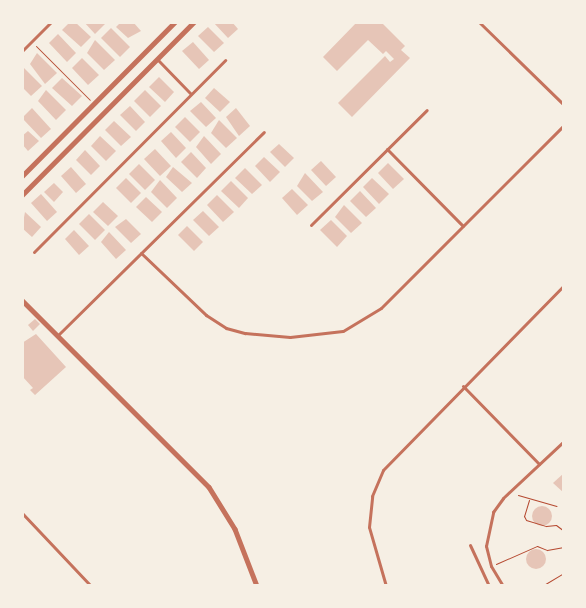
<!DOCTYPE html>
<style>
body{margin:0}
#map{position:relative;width:586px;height:608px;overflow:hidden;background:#f6efe4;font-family:Poppins,sans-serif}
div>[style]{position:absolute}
.building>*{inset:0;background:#e6c5b7}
.round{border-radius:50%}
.path>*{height:1px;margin:-0.5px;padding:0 0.5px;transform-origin:0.5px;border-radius:0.5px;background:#b5482f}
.minor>*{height:3px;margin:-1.5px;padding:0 1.5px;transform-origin:1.5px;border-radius:1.5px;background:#c5725c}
.tertiary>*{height:4.5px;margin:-2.25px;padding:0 2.25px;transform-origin:2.25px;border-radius:2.25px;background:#c5725c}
span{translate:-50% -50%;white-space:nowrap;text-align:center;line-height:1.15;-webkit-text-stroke:5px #f6efe4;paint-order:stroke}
.frame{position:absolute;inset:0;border:24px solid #f6efe4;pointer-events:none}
</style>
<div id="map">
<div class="building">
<i style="clip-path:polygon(70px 22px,75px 22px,91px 37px,81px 47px,62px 30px)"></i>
<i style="clip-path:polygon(84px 22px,107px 22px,95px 34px)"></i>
<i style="clip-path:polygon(121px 22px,133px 22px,141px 31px,128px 38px,116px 27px)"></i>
<i style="clip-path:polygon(213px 22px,232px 22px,238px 29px,228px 38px)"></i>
<i style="clip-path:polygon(357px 22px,381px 22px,405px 46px,401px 50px,410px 58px,352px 117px,338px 103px,385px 56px,390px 62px,394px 59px,386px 51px,383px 54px,368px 40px,337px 71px,323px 57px)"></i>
<i style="clip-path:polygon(208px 27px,224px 43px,214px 52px,198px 36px)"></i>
<i style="clip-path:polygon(111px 28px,130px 47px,120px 57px,101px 38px)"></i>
<i style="clip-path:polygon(58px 34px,76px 53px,67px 62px,49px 43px)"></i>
<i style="clip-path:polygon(95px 40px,115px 60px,104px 70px,87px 53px)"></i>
<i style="clip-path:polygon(193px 42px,209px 60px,199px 69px,182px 51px)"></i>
<i style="clip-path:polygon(37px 53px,57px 73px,45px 84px,30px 64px)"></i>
<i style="clip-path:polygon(82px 58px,99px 75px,88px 85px,72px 68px)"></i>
<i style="clip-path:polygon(24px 68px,42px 86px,31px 96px,22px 87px)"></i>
<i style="clip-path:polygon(159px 77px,174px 92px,165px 102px,149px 87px)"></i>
<i style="clip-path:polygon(62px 78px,82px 96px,72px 106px,52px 88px)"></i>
<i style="clip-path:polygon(214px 88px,230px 102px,220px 112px,205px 98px)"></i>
<i style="clip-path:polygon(46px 90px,66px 110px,56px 120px,38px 101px)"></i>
<i style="clip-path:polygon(145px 90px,161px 106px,150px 117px,134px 101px)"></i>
<i style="clip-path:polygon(201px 102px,216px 118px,206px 127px,190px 111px)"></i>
<i style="clip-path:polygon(130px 106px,145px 122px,136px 131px,120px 115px)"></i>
<i style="clip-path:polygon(32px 108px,51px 129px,41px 138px,22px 118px)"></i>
<i style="clip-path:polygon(236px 108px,250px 126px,239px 136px,226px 117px)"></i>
<i style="clip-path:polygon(185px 117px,200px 132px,190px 142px,175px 127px)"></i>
<i style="clip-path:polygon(219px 120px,237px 138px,226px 148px,211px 133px)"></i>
<i style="clip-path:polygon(114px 121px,131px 137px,121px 146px,105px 130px)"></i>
<i style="clip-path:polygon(28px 131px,39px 141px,28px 151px,22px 144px,22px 136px)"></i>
<i style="clip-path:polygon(171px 132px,186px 148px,176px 158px,161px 141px)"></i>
<i style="clip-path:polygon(100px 136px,116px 151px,106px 161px,91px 146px)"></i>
<i style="clip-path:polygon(204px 136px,221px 154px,211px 164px,196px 147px)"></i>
<i style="clip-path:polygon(279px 144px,294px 158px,285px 167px,270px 152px)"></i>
<i style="clip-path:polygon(155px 149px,171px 166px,160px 176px,144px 159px)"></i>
<i style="clip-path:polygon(85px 150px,100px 166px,91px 175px,76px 160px)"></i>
<i style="clip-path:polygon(191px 152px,206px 168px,197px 178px,181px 162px)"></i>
<i style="clip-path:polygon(264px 157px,280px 172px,270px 182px,255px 166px)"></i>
<i style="clip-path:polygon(321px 161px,336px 177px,326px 186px,311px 170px)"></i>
<i style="clip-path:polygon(388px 163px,404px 179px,393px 189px,378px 173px)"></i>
<i style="clip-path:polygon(139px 164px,155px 180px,145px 190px,129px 174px)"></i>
<i style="clip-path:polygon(71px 167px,86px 184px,76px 193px,61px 176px)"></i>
<i style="clip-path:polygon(173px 167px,192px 183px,182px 192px,166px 177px)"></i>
<i style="clip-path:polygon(245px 168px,262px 185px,252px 194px,235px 178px)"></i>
<i style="clip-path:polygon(305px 173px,323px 192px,312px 201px,297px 186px)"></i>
<i style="clip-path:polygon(126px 178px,141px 193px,131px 203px,116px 188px)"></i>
<i style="clip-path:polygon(372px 178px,389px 194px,379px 204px,363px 187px)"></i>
<i style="clip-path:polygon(160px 180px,177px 198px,167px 208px,151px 192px)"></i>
<i style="clip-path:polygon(231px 181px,248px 198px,239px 208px,221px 191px)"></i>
<i style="clip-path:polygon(54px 183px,63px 192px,54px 202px,44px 192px)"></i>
<i style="clip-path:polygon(292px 189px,308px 205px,297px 215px,282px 198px)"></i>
<i style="clip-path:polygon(360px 191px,376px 208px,366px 217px,350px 201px)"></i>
<i style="clip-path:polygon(41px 194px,57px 212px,47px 221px,31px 203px)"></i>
<i style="clip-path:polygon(217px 195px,234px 212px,223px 222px,207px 205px)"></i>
<i style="clip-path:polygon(146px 197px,162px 212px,152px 222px,136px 207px)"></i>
<i style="clip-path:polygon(103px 202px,118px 216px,108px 226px,93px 212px)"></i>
<i style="clip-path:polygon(344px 205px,362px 223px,351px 233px,335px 217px)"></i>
<i style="clip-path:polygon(203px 211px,219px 227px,209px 236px,193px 220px)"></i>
<i style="clip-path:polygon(25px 212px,41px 227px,32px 237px,22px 228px)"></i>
<i style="clip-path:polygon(89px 214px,105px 230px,95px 240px,79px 224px)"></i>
<i style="clip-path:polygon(126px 219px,141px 234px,131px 243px,115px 227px)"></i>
<i style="clip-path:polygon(331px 220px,347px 236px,337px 247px,320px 230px)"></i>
<i style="clip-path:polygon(187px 226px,203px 242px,194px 251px,178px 235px)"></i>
<i style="clip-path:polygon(74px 230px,89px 246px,79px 255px,65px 239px)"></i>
<i style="clip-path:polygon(109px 232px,126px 250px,116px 259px,101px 242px)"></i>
<i style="clip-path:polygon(35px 319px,40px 324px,33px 331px,28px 325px)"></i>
<i style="clip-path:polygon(36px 334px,66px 367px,35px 395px,30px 390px,33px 388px,22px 376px,22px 343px)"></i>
<i style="clip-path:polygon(564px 473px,564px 493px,553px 483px)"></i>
<i class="round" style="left:532px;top:506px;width:20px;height:20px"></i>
<i class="round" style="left:526px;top:549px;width:20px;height:20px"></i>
</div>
<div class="path">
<i style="left:36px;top:46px;width:76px;rotate:45deg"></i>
<i style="left:518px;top:495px;width:40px;rotate:16deg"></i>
<i style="left:529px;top:500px;width:17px;rotate:107deg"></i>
<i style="left:524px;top:516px;width:4px;rotate:63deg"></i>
<i style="left:526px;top:520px;width:21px;rotate:17deg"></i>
<i style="left:546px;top:526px;width:10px;rotate:-6deg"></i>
<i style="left:556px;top:525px;width:10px;rotate:37deg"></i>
<i style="left:496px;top:564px;width:45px;rotate:-23.7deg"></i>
<i style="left:537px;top:546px;width:11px;rotate:22deg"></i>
<i style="left:547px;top:550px;width:17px;rotate:-10deg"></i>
<i style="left:542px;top:586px;width:26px;rotate:-31deg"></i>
</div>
<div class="minor">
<i style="left:479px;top:22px;width:119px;rotate:44.3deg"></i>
<i style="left:22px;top:51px;width:41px;rotate:-45deg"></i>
<i style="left:158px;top:60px;width:47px;rotate:45.9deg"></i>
<i style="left:387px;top:149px;width:108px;rotate:45.4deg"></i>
<i style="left:311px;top:225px;width:163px;rotate:-44.8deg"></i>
<i style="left:34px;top:252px;width:271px;rotate:-45.1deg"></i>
<i style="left:141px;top:253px;width:90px;rotate:43.6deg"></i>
<i style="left:206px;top:315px;width:24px;rotate:33deg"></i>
<i style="left:226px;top:328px;width:20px;rotate:15deg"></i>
<i style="left:245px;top:333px;width:45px;rotate:5.1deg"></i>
<i style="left:290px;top:337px;width:53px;rotate:-6.5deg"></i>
<i style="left:343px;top:331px;width:44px;rotate:-31.2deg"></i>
<i style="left:381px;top:308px;width:259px;rotate:-45deg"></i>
<i style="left:58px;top:335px;width:289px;rotate:-44.6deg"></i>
<i style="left:463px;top:386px;width:109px;rotate:45.7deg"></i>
<i style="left:22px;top:513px;width:100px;rotate:46.6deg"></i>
<i style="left:470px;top:545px;width:45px;rotate:65.1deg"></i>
<i style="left:386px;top:586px;width:61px;rotate:-106.1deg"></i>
<i style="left:369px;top:527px;width:31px;rotate:-84deg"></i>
<i style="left:372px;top:496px;width:28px;rotate:-67deg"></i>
<i style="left:383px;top:470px;width:259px;rotate:-45.6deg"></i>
<i style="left:503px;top:586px;width:23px;rotate:-121deg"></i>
<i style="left:491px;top:566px;width:21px;rotate:-104deg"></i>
<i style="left:486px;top:546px;width:35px;rotate:-78deg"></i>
<i style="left:493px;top:512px;width:17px;rotate:-54deg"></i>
<i style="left:503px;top:498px;width:83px;rotate:-43.1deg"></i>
</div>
<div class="tertiary">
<i style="left:22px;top:176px;width:217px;rotate:-45.2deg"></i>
<i style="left:22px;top:195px;width:244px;rotate:-45.2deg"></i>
<i style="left:22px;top:300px;width:264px;rotate:45deg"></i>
<i style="left:209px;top:487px;width:49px;rotate:58.2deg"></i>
<i style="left:235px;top:529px;width:61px;rotate:68.9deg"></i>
</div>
<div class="frame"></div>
</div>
